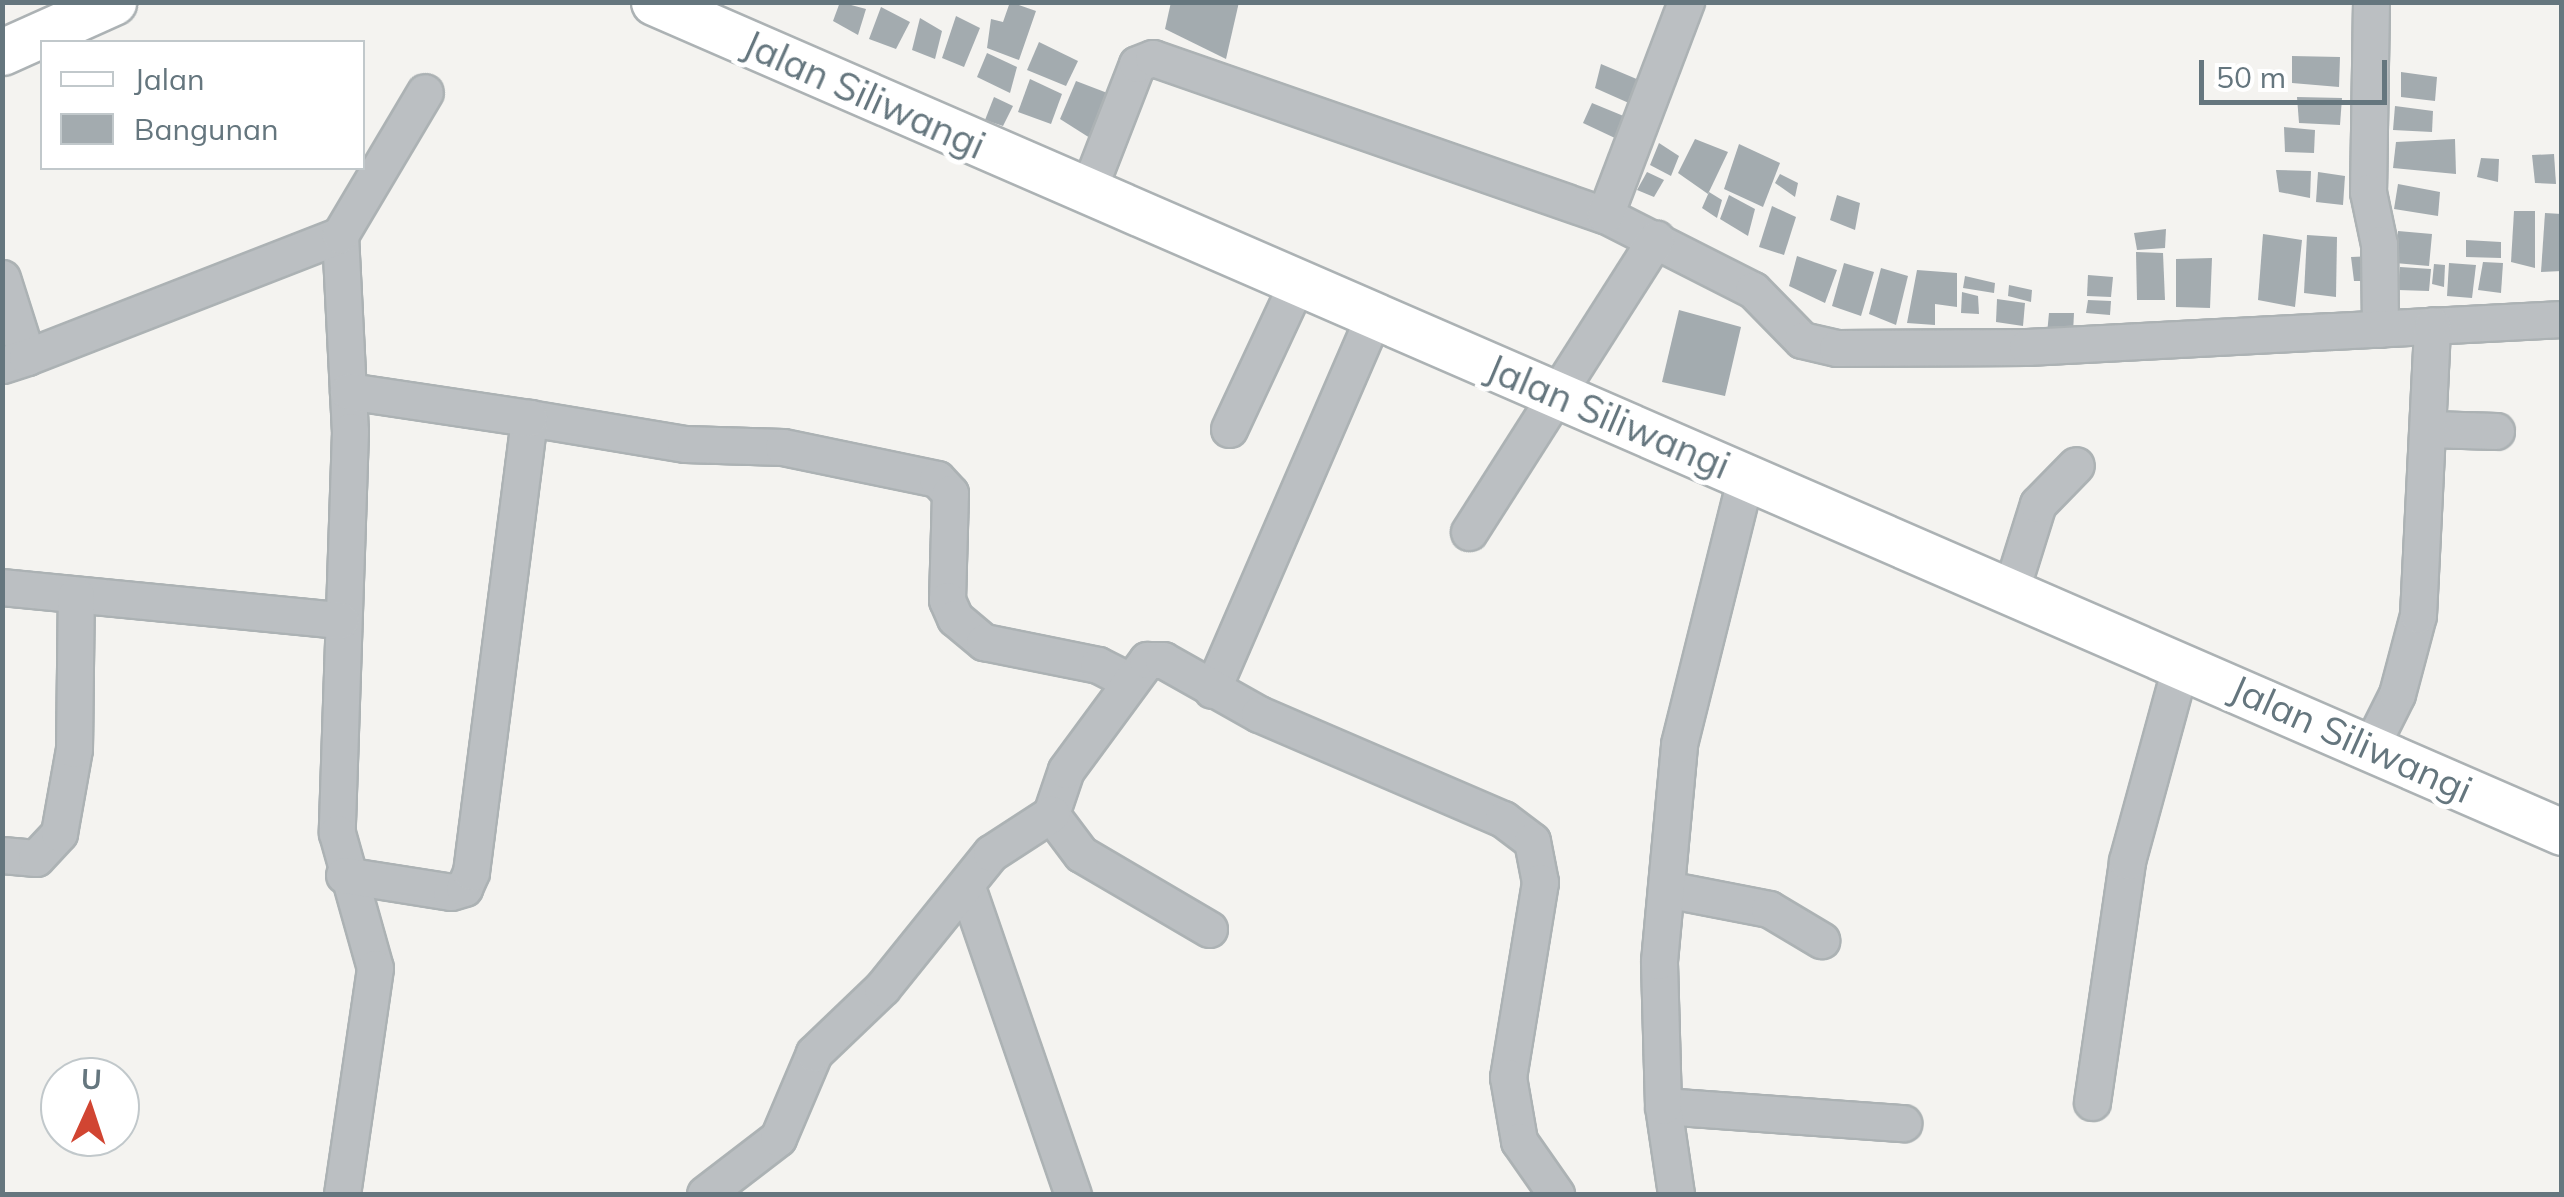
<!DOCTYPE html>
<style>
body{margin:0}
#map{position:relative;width:2564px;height:1197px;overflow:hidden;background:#f4f3f0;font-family:Mulish,sans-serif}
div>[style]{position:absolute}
.building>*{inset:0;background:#a3abaf}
.roads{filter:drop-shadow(2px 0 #acb2b4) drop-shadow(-2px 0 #acb2b4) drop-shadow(0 2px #acb2b4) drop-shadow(0 -2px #acb2b4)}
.minor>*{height:35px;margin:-17.5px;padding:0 17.5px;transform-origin:17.5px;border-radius:17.5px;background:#bbbfc2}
.major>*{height:45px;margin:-22.5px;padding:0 22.5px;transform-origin:22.5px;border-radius:22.5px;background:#fff}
span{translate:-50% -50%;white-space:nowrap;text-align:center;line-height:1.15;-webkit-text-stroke:10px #fff;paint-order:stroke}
.street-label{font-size:38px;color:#65767e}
.frame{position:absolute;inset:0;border:5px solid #65767e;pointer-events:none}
.legend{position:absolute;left:40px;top:40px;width:325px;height:130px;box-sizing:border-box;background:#fff;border:2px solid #c1c8cb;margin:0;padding:12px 18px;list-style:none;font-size:30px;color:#65767e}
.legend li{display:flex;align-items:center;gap:20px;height:50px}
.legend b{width:50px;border:2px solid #c1c8cb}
.north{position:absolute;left:40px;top:1057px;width:100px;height:100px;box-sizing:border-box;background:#fff;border:2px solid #c1c8cb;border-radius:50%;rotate:3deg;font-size:28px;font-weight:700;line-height:40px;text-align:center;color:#65767e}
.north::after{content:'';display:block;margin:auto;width:35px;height:45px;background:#d14532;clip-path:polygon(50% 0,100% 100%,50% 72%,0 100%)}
.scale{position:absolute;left:2199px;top:60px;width:188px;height:45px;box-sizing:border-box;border:5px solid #65767e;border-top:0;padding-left:12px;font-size:30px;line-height:35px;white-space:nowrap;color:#65767e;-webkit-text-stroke:8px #fff;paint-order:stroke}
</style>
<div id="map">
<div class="building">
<i style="clip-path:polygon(840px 2px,866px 9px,858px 35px,833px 21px)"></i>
<i style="clip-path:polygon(1010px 2px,1036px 11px,1019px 60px,987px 48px,991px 19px,1003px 22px)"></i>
<i style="clip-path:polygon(1171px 2px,1239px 2px,1226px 59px,1165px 29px)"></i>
<i style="clip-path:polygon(881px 7px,910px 22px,896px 49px,869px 39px)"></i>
<i style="clip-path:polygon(956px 16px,980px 28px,964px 67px,942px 58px)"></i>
<i style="clip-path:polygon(920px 18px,942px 31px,935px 59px,912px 50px)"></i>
<i style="clip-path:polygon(1039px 42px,1078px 61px,1066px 86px,1027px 70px)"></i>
<i style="clip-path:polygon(987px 53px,1017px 67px,1010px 93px,977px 77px)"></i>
<i style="clip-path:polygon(2292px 56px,2340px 57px,2339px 87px,2292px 83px)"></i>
<i style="clip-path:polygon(1601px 64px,1639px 80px,1631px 104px,1595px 88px)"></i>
<i style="clip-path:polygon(2401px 72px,2437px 77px,2435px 101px,2401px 97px)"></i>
<i style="clip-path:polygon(1030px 79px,1062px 94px,1051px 124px,1018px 112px)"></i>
<i style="clip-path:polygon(1076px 81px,1110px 94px,1090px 138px,1060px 119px)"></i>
<i style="clip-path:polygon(994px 97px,1013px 106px,1003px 126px,985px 120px)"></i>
<i style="clip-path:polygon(2297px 97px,2342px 98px,2340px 125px,2299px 123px)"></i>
<i style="clip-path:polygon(1592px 103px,1626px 117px,1617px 139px,1583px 123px)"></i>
<i style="clip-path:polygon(2395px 106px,2433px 111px,2432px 132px,2393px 130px)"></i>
<i style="clip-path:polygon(2284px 127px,2315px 130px,2314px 153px,2285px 152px)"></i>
<i style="clip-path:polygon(1695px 139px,1728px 152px,1708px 194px,1678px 173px)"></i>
<i style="clip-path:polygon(2455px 139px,2456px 174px,2393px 168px,2396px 142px)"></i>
<i style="clip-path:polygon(1659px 143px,1679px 156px,1671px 176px,1650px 165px)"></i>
<i style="clip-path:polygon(1739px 144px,1780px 163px,1763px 207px,1724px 189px)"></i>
<i style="clip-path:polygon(2554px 154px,2556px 184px,2535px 183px,2532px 155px)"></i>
<i style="clip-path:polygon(2481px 158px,2499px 159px,2498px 182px,2477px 177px)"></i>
<i style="clip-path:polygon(2276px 170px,2311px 171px,2310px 198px,2279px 192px)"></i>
<i style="clip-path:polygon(1647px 172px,1664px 180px,1654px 197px,1637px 190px)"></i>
<i style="clip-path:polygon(2318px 172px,2345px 176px,2343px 205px,2316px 202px)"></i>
<i style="clip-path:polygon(1780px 174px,1798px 183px,1795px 197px,1775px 183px)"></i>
<i style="clip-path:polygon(2398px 184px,2440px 192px,2438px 216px,2394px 209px)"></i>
<i style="clip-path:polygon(1709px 192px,1722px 200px,1717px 218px,1702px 208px)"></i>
<i style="clip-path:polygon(1729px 195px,1755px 209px,1748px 236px,1720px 219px)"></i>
<i style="clip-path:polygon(1837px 195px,1860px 203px,1855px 230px,1830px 220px)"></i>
<i style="clip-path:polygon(1772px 206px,1796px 217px,1784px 255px,1759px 247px)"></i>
<i style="clip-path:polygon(2514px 211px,2535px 211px,2535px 268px,2511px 262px)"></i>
<i style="clip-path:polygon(2545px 213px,2562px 214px,2562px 271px,2541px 272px)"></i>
<i style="clip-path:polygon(2166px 229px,2165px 248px,2137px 250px,2134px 233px)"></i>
<i style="clip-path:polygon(2398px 231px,2432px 234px,2429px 266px,2395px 263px)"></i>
<i style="clip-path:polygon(2263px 234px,2302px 240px,2295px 307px,2258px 300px)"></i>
<i style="clip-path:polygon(2307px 235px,2337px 237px,2336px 297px,2304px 293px)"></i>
<i style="clip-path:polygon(2466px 240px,2501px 242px,2501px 258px,2466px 257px)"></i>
<i style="clip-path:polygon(2136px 252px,2163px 253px,2165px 300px,2137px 300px)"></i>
<i style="clip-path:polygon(1797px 256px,1837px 270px,1825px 303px,1789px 286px)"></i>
<i style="clip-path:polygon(2375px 256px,2375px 281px,2354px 281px,2351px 257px)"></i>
<i style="clip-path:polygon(2212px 258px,2210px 308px,2176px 307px,2176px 259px)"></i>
<i style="clip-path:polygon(2483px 262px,2503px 263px,2501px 293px,2478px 290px)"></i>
<i style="clip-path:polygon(1844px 263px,1874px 272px,1861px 316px,1832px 306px)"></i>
<i style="clip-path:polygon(2449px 263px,2476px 265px,2472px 298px,2447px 296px)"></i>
<i style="clip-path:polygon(2434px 264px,2445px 265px,2444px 287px,2432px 284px)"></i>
<i style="clip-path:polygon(2400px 267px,2431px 269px,2429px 291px,2398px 290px)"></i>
<i style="clip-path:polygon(1881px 268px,1908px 276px,1896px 325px,1869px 314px)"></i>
<i style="clip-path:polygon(1917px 270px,1957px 273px,1957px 307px,1935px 304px,1935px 325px,1907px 323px)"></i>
<i style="clip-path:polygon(2088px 275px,2113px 277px,2111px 297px,2087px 296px)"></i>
<i style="clip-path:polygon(1965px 276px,1995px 283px,1994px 293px,1963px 288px)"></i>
<i style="clip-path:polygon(2009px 285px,2032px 290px,2031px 302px,2008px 296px)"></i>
<i style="clip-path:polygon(1962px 292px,1978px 296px,1979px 314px,1961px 313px)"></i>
<i style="clip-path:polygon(1997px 299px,2025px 303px,2023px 326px,1996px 322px)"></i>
<i style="clip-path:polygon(2088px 300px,2111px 301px,2110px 315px,2086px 313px)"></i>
<i style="clip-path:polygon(1679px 310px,1741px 327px,1725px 396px,1662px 382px)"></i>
<i style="clip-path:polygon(2049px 313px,2074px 313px,2073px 333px,2047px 334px)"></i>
</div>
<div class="roads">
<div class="minor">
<i style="left:2371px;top:2px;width:190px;rotate:90.9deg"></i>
<i style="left:2368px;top:192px;width:53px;rotate:78.1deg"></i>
<i style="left:2379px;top:244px;width:85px;rotate:89.3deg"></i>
<i style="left:1087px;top:193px;width:138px;rotate:-68.8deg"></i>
<i style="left:1137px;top:64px;width:17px;rotate:-21deg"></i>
<i style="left:1153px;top:58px;width:478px;rotate:19.2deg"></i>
<i style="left:1605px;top:215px;width:166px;rotate:26.9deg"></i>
<i style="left:1753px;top:290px;width:70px;rotate:45.6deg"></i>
<i style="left:1802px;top:340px;width:36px;rotate:13deg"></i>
<i style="left:1837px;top:348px;width:190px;rotate:-0.3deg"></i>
<i style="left:2027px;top:347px;width:536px;rotate:-3deg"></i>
<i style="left:1605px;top:215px;width:228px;rotate:-69.2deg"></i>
<i style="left:340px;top:235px;width:196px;rotate:87.1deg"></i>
<i style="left:350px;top:431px;width:402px;rotate:91.9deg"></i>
<i style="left:337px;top:833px;width:140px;rotate:74.3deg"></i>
<i style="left:375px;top:968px;width:228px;rotate:98.3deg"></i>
<i style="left:2px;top:278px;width:83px;rotate:72.4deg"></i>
<i style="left:27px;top:357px;width:26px;rotate:162deg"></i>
<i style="left:27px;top:357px;width:336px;rotate:-21.3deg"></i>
<i style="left:340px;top:235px;width:166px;rotate:-59.3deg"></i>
<i style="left:529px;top:418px;width:158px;rotate:9.5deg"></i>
<i style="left:685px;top:444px;width:98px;rotate:1.8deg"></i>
<i style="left:783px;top:447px;width:157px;rotate:11.7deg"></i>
<i style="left:937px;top:479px;width:19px;rotate:47deg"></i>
<i style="left:950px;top:493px;width:107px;rotate:91.6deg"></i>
<i style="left:947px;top:600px;width:20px;rotate:66deg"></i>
<i style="left:955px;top:618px;width:38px;rotate:40deg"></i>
<i style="left:984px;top:642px;width:116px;rotate:11.4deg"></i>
<i style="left:1098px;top:665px;width:35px;rotate:27deg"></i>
<i style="left:1229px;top:429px;width:161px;rotate:-65deg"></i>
<i style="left:2429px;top:429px;width:67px;rotate:1.7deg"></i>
<i style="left:1469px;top:532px;width:348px;rotate:-57.5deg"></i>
<i style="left:2px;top:587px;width:340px;rotate:5.6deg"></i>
<i style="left:2011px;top:590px;width:90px;rotate:-72.6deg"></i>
<i style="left:2038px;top:504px;width:54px;rotate:-45.7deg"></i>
<i style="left:1212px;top:690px;width:408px;rotate:-66.6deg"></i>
<i style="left:2370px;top:748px;width:60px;rotate:-63.4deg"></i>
<i style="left:2397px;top:694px;width:82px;rotate:-75.1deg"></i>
<i style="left:2418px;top:615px;width:290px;rotate:-87.2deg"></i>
<i style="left:2px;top:855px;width:34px;rotate:5deg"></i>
<i style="left:36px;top:858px;width:34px;rotate:-47deg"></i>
<i style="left:59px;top:833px;width:85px;rotate:-79.9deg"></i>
<i style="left:74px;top:749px;width:154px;rotate:-89.3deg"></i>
<i style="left:344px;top:875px;width:108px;rotate:9deg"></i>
<i style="left:451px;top:892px;width:14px;rotate:-17deg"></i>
<i style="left:464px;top:888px;width:17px;rotate:-66deg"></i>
<i style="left:471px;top:872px;width:458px;rotate:-82.7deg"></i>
<i style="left:529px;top:418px;width:183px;rotate:-171.5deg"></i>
<i style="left:967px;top:887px;width:325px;rotate:71deg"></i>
<i style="left:1666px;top:889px;width:105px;rotate:11deg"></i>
<i style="left:1769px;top:909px;width:61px;rotate:30.8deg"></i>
<i style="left:1209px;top:929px;width:148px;rotate:-149.6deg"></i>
<i style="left:1081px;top:854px;width:50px;rotate:-126.9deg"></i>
<i style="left:1051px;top:814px;width:46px;rotate:-71.2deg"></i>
<i style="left:1066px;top:770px;width:137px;rotate:-53.6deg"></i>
<i style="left:1147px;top:660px;width:16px"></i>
<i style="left:1163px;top:660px;width:110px;rotate:29.4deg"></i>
<i style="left:1259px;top:714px;width:266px;rotate:23.3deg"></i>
<i style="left:1503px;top:819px;width:36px;rotate:37deg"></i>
<i style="left:1532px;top:841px;width:42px;rotate:79deg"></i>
<i style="left:1540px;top:882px;width:198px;rotate:99.3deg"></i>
<i style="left:1508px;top:1077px;width:65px;rotate:80.2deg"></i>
<i style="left:1519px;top:1141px;width:65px;rotate:55.1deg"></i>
<i style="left:2092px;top:1102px;width:244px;rotate:-81.7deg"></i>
<i style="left:2127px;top:861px;width:205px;rotate:-74.7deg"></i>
<i style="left:1663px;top:1106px;width:241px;rotate:4.1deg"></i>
<i style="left:705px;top:1194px;width:92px;rotate:-37.5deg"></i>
<i style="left:778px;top:1138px;width:92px;rotate:-67deg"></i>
<i style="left:814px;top:1053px;width:94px;rotate:-43.7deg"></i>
<i style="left:882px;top:988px;width:174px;rotate:-51.1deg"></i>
<i style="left:991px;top:853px;width:72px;rotate:-33deg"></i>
<i style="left:1676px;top:1194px;width:89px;rotate:-98.4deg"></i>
<i style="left:1663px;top:1106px;width:145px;rotate:-91.6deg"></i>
<i style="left:1659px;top:961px;width:218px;rotate:-84.7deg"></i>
<i style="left:1679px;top:744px;width:276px;rotate:-76deg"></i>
</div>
<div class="major">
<i style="left:654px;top:2px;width:2081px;rotate:23.51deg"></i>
<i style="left:2px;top:52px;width:122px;rotate:-24.2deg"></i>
</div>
</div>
<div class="street-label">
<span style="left:864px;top:95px;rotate:24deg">Jalan Siliwangi</span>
<span style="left:1608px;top:417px;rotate:23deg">Jalan Siliwangi</span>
<span style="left:2351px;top:739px;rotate:24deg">Jalan Siliwangi</span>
</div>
<div class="frame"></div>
<ul class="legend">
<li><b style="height:12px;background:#fff"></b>Jalan</li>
<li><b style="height:28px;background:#a3abaf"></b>Bangunan</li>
</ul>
<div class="north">U</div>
<div class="scale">50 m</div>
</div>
